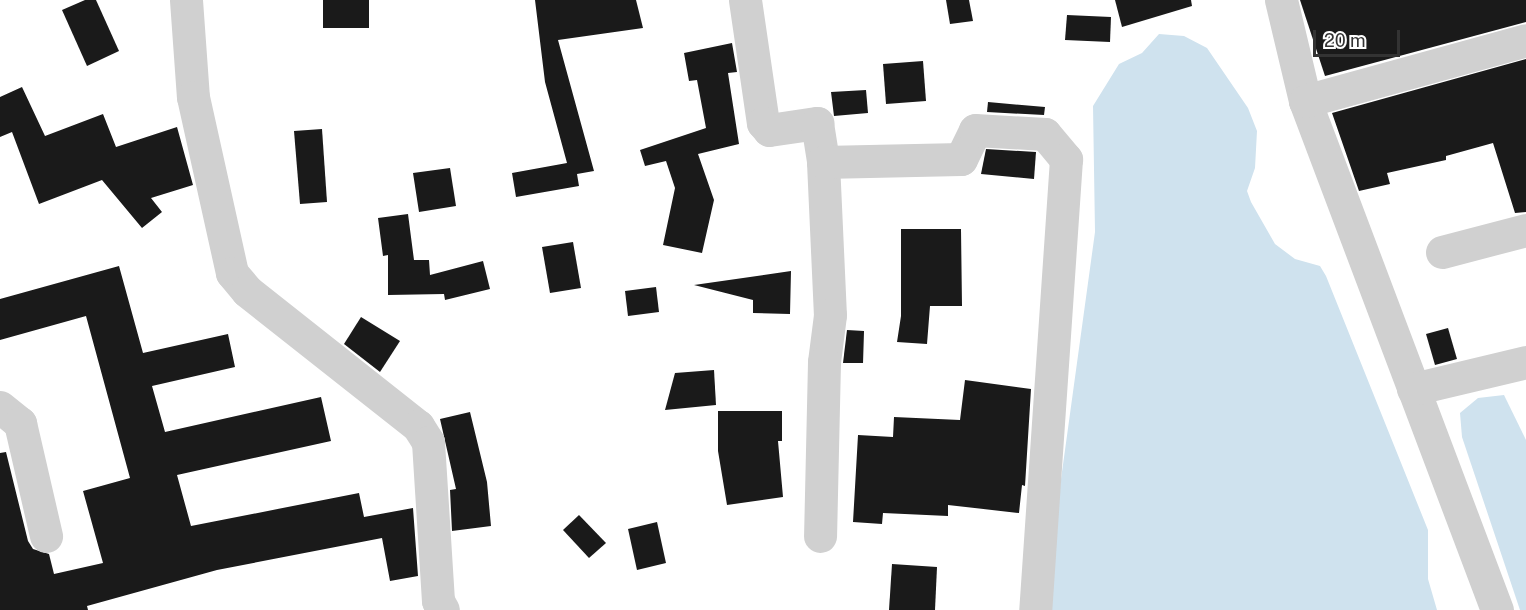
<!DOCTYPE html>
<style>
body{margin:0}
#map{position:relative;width:1526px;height:610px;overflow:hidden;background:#fff;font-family:"Public Sans",sans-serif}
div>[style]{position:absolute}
.water>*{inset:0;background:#cfe2ee}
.building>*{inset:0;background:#1a1a1a}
.minor>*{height:33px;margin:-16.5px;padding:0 16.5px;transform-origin:16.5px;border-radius:16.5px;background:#d0d0d0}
span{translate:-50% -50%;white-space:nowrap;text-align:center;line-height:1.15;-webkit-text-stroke:6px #fff;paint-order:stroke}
.scale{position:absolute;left:1313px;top:30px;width:87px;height:27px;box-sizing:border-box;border:3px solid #333;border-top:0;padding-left:8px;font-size:18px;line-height:21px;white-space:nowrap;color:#333;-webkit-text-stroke:4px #fff;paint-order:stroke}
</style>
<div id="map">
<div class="water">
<i style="clip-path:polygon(1159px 34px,1184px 36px,1207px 48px,1248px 108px,1257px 131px,1255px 168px,1247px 191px,1251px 202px,1275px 244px,1295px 259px,1320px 266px,1326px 276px,1428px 530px,1428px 579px,1437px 610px,1043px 610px,1095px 232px,1093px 106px,1119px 64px,1142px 53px)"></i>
<i style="clip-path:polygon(1504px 395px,1526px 440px,1526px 610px,1520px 610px,1462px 437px,1460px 413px,1478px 398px)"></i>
</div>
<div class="building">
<i style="clip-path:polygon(85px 0,96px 0,119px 51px,87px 66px,62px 10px)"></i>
<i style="clip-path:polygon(323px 0,369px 0,369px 28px,323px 28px)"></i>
<i style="clip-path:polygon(535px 0,636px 0,643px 28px,558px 40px,594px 171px,577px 174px,579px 186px,516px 197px,512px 173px,567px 163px,545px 82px)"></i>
<i style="clip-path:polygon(946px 0,969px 0,973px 21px,950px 24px)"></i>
<i style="clip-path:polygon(1115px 0,1191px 0,1192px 6px,1122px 27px)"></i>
<i style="clip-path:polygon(1300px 0,1526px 0,1526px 22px,1325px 76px)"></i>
<i style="clip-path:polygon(1067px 15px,1111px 17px,1110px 42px,1065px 40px)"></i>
<i style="clip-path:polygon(732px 43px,737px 72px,728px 73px,739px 144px,698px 154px,714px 200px,702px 253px,663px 245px,675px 188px,666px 161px,645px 166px,640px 150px,706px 128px,697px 80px,689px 81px,684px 53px)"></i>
<i style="clip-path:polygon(1526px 59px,1526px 212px,1515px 213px,1493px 143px,1446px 156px,1446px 160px,1387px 173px,1390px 184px,1359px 191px,1332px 113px)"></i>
<i style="clip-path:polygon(923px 61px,926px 101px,886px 104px,883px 64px)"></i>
<i style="clip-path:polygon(22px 87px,45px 136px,103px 114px,116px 147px,177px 127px,193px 185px,151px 198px,162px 212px,142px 228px,102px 180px,39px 204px,12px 132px,0 137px,0 97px)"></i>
<i style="clip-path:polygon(866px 90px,868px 113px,834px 116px,831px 92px)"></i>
<i style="clip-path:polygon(988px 102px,1045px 107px,1044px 115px,987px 112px)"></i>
<i style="clip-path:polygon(322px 129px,327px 202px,300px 204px,294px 131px)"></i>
<i style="clip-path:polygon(986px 149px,1036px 152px,1034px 179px,981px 174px)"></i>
<i style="clip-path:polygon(450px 168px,456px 206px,419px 212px,413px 173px)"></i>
<i style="clip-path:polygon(408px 214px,414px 260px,429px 260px,430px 275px,483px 261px,490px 289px,445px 300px,444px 294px,388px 295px,388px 255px,383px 256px,378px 218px)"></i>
<i style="clip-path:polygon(901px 229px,961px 229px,962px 306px,930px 306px,927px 344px,897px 342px,901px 316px)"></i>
<i style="clip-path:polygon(573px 242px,581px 288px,550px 293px,542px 247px)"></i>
<i style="clip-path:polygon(119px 266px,143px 353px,228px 334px,235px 367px,152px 386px,165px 432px,321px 397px,331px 441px,177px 475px,191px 526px,359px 493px,364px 517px,413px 508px,418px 576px,390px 581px,382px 538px,217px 570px,87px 606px,88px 610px,0 610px,0 453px,6px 452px,28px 541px,33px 549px,49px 554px,54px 574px,103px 563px,83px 491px,130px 478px,86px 316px,0 340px,0 299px)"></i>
<i style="clip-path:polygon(791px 271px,790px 314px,753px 313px,753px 300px,694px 285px)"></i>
<i style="clip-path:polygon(656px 287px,659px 312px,628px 316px,625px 291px)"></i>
<i style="clip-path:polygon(361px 317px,400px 341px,380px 372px,344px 344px)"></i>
<i style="clip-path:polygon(1448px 328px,1457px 359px,1435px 365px,1426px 334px)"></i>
<i style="clip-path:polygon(847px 330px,864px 331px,863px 363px,843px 363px)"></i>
<i style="clip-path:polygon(714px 370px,716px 405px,665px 410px,675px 373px)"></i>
<i style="clip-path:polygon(965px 380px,1031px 389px,1025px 486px,1022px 485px,1019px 513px,948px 505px,948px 516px,883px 513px,882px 524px,853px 522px,858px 435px,893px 437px,894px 417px,960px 420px)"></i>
<i style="clip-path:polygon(718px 411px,782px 411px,782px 441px,778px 441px,783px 497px,727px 505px,718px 451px)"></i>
<i style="clip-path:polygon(470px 412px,487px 482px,491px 526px,452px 531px,450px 490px,456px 489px,440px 419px)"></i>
<i style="clip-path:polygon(579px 515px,606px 543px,589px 558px,563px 530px)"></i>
<i style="clip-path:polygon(657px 522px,666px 563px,637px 570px,628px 529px)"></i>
<i style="clip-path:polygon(892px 564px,937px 567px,935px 610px,889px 610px)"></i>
</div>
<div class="minor">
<i style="left:186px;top:0;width:97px;rotate:85.9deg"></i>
<i style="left:193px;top:97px;width:180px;rotate:77.5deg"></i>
<i style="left:232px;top:273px;width:23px;rotate:50deg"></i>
<i style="left:247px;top:291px;width:218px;rotate:38.3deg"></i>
<i style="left:418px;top:426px;width:19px;rotate:58deg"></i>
<i style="left:428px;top:442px;width:159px;rotate:86.4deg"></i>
<i style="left:438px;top:601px;width:10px;rotate:61deg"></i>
<i style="left:745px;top:0;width:124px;rotate:81.7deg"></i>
<i style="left:763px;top:123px;width:9px;rotate:49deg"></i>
<i style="left:769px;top:130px;width:49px;rotate:-8.3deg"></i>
<i style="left:817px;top:123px;width:39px;rotate:81deg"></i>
<i style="left:823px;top:162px;width:153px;rotate:87.4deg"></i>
<i style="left:830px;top:315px;width:47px;rotate:97.3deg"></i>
<i style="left:824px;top:362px;width:174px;rotate:91.3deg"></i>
<i style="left:1281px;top:0;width:104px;rotate:76.6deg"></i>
<i style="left:1305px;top:101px;width:544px;rotate:69.33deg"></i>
<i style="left:1305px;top:101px;width:229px;rotate:-15.4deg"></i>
<i style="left:823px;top:162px;width:138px;rotate:-1.2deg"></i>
<i style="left:961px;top:159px;width:32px;rotate:-64deg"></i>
<i style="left:975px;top:130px;width:70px;rotate:3.3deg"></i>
<i style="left:1045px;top:134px;width:33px;rotate:50deg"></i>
<i style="left:1066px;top:159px;width:452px;rotate:93.9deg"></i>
<i style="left:1442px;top:252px;width:87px;rotate:-14.7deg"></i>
<i style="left:1413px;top:389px;width:116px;rotate:-13.4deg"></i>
<i style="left:0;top:407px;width:26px;rotate:39deg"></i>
<i style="left:20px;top:423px;width:116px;rotate:77deg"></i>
</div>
<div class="scale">20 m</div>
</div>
